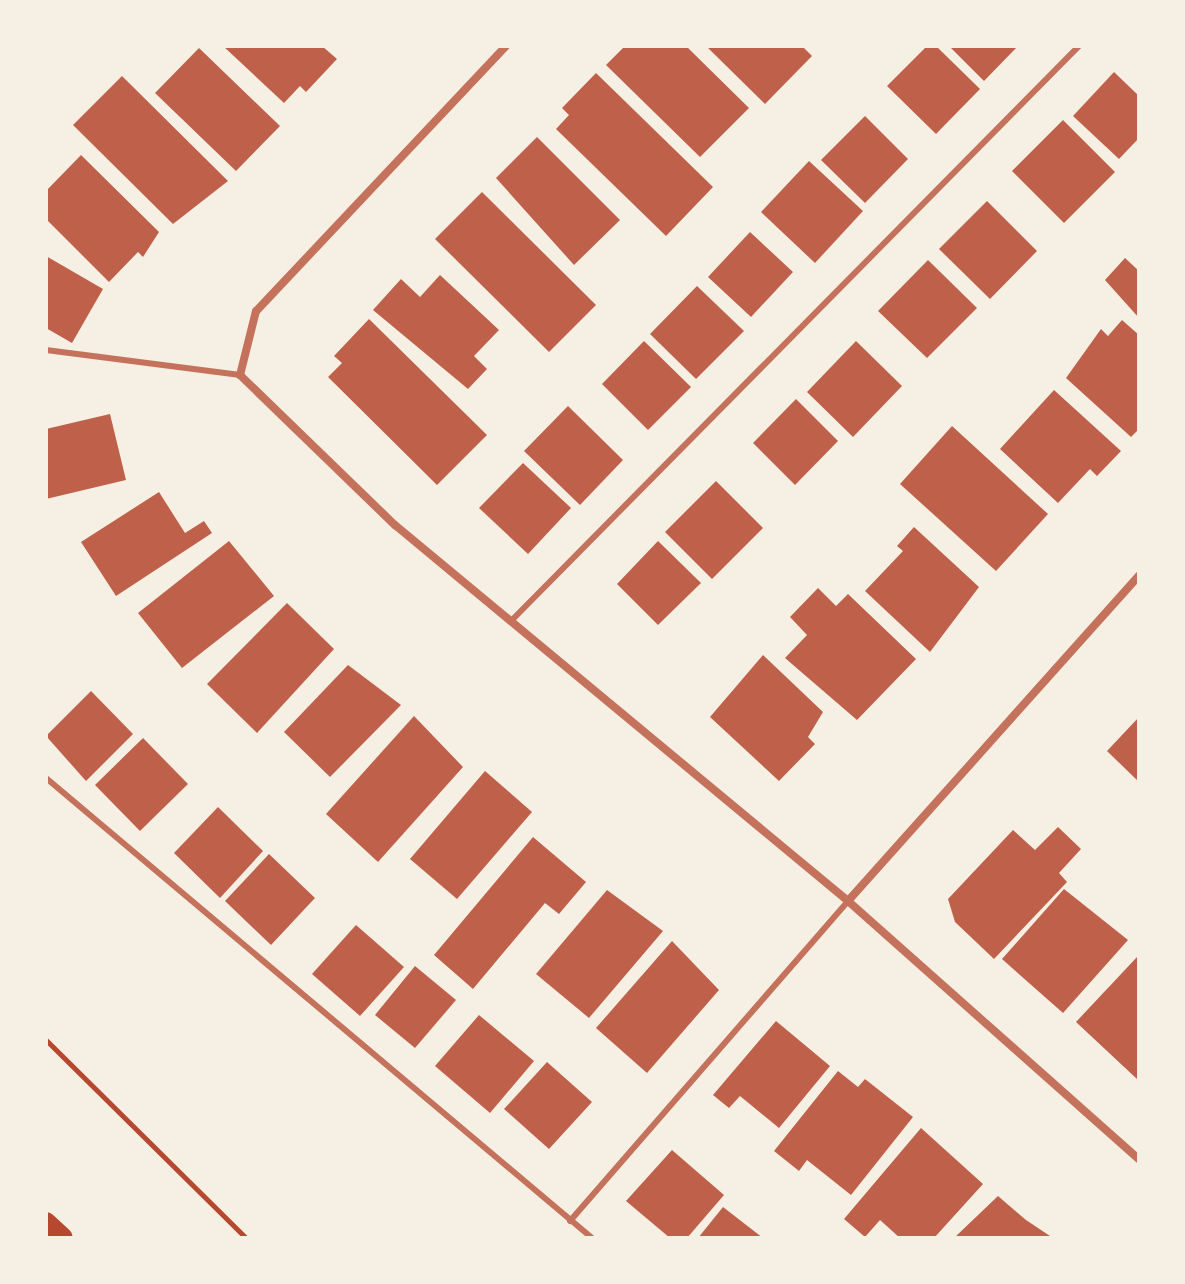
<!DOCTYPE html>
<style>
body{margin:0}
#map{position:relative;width:1185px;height:1284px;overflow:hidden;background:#f6efe4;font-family:"DejaVu Sans",sans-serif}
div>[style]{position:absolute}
.building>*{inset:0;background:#bf614a}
.path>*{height:5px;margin:-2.5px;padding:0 2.5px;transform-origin:2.5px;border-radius:2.5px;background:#b5482f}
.service>*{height:6px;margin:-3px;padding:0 3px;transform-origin:3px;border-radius:3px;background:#c5725c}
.minor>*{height:8px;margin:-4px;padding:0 4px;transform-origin:4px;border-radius:4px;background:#c5725c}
.primary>*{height:20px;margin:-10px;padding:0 10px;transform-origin:10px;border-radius:10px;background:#b5482f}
span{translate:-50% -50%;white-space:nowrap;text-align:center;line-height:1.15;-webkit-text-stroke:8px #f6efe4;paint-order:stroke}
.frame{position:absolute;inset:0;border:48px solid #f6efe4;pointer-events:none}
</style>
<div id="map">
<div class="building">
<i style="clip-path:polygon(223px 46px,322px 46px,337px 59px,306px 92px,300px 86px,284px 103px)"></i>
<i style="clip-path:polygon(625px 46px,686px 46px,749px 108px,700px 157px,606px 65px)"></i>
<i style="clip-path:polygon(706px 46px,802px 46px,812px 56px,765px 104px)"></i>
<i style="clip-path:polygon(927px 46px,936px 46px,980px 89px,936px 134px,887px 86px)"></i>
<i style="clip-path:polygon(949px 46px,1018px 46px,984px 81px)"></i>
<i style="clip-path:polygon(199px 48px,280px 126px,236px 171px,155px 93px)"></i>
<i style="clip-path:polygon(1114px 72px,1139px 96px,1139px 138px,1119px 159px,1073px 116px)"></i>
<i style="clip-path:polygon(596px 73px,713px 187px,666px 236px,556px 129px,569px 115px,562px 108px)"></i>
<i style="clip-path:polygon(122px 76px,228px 181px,173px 224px,73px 125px)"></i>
<i style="clip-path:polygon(865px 116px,908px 159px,865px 203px,821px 160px)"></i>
<i style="clip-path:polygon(1063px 120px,1115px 172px,1064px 223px,1012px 171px)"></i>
<i style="clip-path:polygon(537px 137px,620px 220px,574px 265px,496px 178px)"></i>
<i style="clip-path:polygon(81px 155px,159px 232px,143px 257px,138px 252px,109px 282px,46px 219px,46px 191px)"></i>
<i style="clip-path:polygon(809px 161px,863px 211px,815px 263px,761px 212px)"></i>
<i style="clip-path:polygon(482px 192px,596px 305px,549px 352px,435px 239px)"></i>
<i style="clip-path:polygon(987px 201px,1037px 251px,990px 299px,939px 249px)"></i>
<i style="clip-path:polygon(750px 232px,793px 272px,751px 317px,708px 277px)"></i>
<i style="clip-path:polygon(46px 256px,103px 289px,72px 343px,46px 328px)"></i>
<i style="clip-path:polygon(1125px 258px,1139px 271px,1139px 318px,1105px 280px)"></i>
<i style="clip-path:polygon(928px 260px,977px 308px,927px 358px,878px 311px)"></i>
<i style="clip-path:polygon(440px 275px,499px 330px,474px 356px,487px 369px,468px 389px,373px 310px,401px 279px,420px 297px)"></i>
<i style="clip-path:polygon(697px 286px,744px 331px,696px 379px,650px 334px)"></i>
<i style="clip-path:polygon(369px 319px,487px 435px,437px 485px,328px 377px,342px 363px,334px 356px)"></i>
<i style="clip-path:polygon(1122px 320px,1139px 335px,1139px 429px,1131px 437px,1066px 378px,1101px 329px,1108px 336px)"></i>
<i style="clip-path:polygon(644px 341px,691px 387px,648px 430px,602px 384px)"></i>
<i style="clip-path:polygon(856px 341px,902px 386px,853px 437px,807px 392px)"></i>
<i style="clip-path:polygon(1054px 390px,1121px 451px,1097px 476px,1090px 469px,1058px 503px,1000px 449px)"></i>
<i style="clip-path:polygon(796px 399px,838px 441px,795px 485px,753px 443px)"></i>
<i style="clip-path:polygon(568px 406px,623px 460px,580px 505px,524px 451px)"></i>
<i style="clip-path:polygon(110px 414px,126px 480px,46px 499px,46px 429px)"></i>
<i style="clip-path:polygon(952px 426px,1048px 514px,996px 571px,900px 484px)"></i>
<i style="clip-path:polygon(523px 463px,571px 508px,528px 554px,479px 508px)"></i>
<i style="clip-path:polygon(716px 481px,763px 528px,712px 579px,665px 532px)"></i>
<i style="clip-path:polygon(159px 492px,185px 533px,204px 521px,212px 533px,116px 596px,81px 542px)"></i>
<i style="clip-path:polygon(914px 527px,979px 587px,930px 652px,865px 591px,903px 551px,897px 546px)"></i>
<i style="clip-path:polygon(229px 541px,274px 596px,182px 668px,138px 613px)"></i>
<i style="clip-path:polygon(658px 541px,701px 583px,658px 625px,617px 584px)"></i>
<i style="clip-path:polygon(818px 588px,836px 606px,848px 594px,916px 659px,857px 720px,785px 658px,807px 635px,790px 617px)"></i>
<i style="clip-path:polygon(287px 603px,334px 649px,257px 733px,207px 684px)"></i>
<i style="clip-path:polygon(763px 655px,823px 712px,808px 737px,815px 744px,779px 781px,710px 717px)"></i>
<i style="clip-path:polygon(348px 665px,401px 705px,330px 777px,284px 732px)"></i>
<i style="clip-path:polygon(91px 691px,133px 734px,86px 781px,46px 736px)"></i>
<i style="clip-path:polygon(414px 716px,463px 767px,378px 862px,326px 814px)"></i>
<i style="clip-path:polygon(1139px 717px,1139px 782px,1107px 751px)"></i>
<i style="clip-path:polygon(143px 738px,188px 784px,140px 831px,95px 785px)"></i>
<i style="clip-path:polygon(485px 771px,532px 812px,457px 899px,410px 859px)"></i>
<i style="clip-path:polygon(218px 807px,263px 851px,220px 898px,174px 853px)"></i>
<i style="clip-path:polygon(1058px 827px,1081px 849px,1059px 873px,1067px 882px,994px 959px,955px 922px,948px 899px,1013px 830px,1035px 850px)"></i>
<i style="clip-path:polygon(533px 837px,586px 882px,559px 914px,545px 903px,473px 989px,434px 955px)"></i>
<i style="clip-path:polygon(269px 854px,315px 898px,271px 945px,225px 901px)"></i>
<i style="clip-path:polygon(1064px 889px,1128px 940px,1063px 1013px,1002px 959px)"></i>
<i style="clip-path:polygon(607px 890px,663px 931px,589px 1018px,536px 974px)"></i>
<i style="clip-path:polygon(356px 925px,404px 967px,360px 1016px,312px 974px)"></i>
<i style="clip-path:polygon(672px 941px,719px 990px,647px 1073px,596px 1028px)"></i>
<i style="clip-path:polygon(1137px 957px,1139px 1077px,1137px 1079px,1076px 1022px)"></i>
<i style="clip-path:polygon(415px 966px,456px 1000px,415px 1048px,375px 1015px)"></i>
<i style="clip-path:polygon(479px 1015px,534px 1061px,490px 1113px,435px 1066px)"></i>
<i style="clip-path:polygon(776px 1021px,830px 1066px,779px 1128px,740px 1096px,729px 1108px,713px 1095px)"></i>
<i style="clip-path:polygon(547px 1062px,592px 1102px,549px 1149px,504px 1109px)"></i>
<i style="clip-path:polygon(838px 1071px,858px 1087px,865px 1079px,913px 1117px,851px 1195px,807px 1160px,799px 1171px,774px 1151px)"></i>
<i style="clip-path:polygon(921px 1128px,983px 1184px,934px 1238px,900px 1238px,880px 1220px,865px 1237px,844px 1219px)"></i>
<i style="clip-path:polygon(672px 1150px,724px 1195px,687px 1238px,670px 1238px,626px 1201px)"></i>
<i style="clip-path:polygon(998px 1196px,1026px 1220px,1053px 1238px,954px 1238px)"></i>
<i style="clip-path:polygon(723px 1207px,763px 1238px,698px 1238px)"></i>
</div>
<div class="path">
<i style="left:46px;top:1040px;width:281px;rotate:44.7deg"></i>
</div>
<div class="service">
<i style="left:46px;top:350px;width:196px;rotate:7.3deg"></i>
<i style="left:511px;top:621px;width:808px;rotate:-45.35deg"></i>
<i style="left:46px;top:778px;width:714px;rotate:40.11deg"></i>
<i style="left:570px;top:1221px;width:424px;rotate:-49deg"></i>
</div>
<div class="minor">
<i style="left:506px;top:46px;width:364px;rotate:133.3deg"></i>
<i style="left:256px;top:311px;width:66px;rotate:104deg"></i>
<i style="left:240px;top:375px;width:216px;rotate:44.1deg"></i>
<i style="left:395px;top:525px;width:589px;rotate:39.69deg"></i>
<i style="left:848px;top:901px;width:389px;rotate:41.6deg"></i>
<i style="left:848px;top:901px;width:437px;rotate:-48.2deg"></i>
</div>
<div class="primary">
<i style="left:46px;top:1222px;width:23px;rotate:43deg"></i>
</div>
<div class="frame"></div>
</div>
